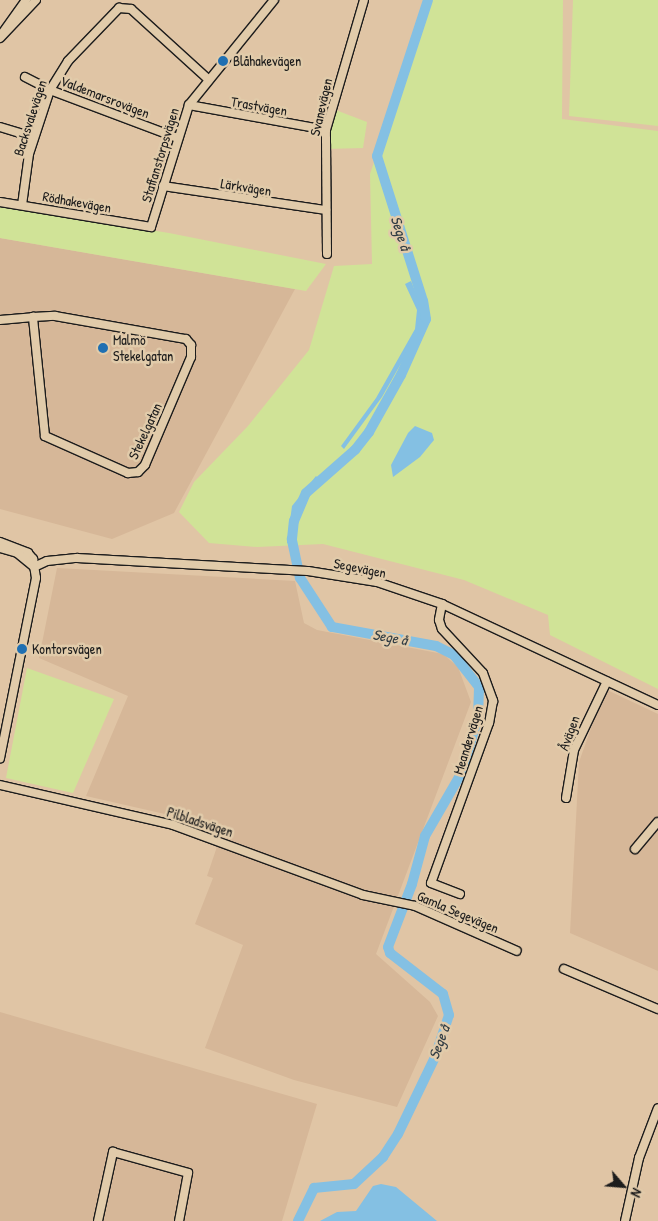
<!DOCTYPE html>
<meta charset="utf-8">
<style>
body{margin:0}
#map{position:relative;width:658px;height:1221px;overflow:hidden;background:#e0c5a5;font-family:"Patrick Hand",sans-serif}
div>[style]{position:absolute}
.built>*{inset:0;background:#d6b798}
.green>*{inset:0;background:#d0e397}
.water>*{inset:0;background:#84c0e3}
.river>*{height:10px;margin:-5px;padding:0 5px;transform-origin:5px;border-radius:5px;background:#84c0e3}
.roads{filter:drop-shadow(1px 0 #1c1c1c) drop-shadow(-1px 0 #1c1c1c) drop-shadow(0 1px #1c1c1c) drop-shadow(0 -1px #1c1c1c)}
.minor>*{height:8px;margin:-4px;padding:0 4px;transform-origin:4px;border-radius:4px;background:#e1cbaa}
.dots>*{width:14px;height:14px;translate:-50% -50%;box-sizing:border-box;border:2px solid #e1cbaa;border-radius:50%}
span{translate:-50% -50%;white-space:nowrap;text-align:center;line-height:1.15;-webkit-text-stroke:5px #e1cbaa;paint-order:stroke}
.poi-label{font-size:14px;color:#1c1c1c}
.left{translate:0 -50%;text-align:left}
.street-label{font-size:14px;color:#1c1c1c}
.water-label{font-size:15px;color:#313d44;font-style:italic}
.north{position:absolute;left:598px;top:1161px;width:50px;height:50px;-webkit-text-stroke:4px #e1cbaa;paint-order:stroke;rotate:117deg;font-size:14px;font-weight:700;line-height:20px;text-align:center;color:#1c1c1c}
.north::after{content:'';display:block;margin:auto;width:18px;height:22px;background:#1c1c1c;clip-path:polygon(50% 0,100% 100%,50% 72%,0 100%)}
</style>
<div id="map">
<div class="built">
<i style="clip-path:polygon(0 238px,295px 289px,174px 513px,112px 539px,0 509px)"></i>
<i style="clip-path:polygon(57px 568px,295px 581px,304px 623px,317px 630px,443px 654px,458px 667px,471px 702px,376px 954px,430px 1002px,438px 1016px,397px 1107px,294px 1080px,205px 1048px,243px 945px,195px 924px,213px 878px,207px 876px,222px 832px,191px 820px,86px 796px,128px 696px,39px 658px)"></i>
<i style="clip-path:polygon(605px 689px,658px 714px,658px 971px,570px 933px,579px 762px)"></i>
<i style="clip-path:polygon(0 1012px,317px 1104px,282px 1221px,0 1221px)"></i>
</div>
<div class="green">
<i style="clip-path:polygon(428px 0,563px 0,562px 119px,658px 131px,658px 689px,550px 635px,548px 615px,464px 580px,323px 544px,257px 547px,209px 543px,179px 512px,194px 482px,248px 426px,309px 350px,334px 266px,372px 264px,370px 174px)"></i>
<i style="clip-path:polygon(573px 0,658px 0,658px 126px,569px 116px)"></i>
<i style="clip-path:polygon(333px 109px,367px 122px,363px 148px,326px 149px)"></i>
<i style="clip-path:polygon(0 206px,169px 233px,326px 264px,306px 291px,0 238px)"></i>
<i style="clip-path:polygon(27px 668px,114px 699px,73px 793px,6px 778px)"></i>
</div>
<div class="water">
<i style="clip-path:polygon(411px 281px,423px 310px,420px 330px,382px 397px,344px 449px,341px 446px,376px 398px,415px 329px,417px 310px,405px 284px)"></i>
<i style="clip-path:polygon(415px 426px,432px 433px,434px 440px,420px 457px,393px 477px,391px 465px,408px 433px)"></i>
<i style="clip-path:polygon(316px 476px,318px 478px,306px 489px,296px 507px,289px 531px,290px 544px,287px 543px,292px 506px)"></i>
<i style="clip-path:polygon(381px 1184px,396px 1187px,437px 1221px,320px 1221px,337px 1212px,356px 1211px,373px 1186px)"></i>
</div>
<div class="river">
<i style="left:298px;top:1221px;width:37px;rotate:-64deg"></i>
<i style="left:314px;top:1188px;width:40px;rotate:-5.7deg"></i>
<i style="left:354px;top:1184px;width:40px;rotate:-43deg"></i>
<i style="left:383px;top:1157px;width:27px;rotate:-57deg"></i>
<i style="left:398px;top:1134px;width:85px;rotate:-64.3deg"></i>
<i style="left:435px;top:1057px;width:44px;rotate:-71.6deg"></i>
<i style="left:449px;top:1015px;width:22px;rotate:-106deg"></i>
<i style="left:443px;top:994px;width:67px;rotate:-142.3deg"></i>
<i style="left:390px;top:953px;width:6px;rotate:-108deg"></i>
<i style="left:388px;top:947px;width:67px;rotate:-69.1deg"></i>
<i style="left:412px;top:884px;width:50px;rotate:-74.8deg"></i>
<i style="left:425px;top:836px;width:74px;rotate:-60deg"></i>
<i style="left:462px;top:772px;width:57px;rotate:-73.8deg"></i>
<i style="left:478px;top:717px;width:30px;rotate:-88deg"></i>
<i style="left:479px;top:687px;width:41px;rotate:-128deg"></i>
<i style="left:454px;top:655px;width:20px;rotate:-153deg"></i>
<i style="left:436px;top:646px;width:106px;rotate:-169.6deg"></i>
<i style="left:332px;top:627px;width:59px;rotate:-123.1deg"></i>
<i style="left:300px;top:578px;width:40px;rotate:-102deg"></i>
<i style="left:292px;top:539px;width:18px;rotate:-84deg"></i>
<i style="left:294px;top:521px;width:30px;rotate:-67deg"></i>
<i style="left:306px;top:493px;width:65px;rotate:-41.3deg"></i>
<i style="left:355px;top:450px;width:23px;rotate:-52deg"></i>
<i style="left:369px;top:432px;width:65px;rotate:-60.7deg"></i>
<i style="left:401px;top:375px;width:61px;rotate:-65.9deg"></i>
<i style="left:426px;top:319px;width:18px;rotate:-99deg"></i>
<i style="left:423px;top:301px;width:152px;rotate:-107.6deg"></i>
<i style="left:377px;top:156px;width:164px;rotate:-71.9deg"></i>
</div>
<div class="roads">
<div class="minor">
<i style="left:1px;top:35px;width:43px;rotate:-54.5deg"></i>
<i style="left:0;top:38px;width:52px;rotate:-46.5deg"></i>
<i style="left:25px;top:77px;width:28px;rotate:27deg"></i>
<i style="left:50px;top:90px;width:137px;rotate:20.6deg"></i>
<i style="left:189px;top:105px;width:139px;rotate:10.3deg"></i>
<i style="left:0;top:127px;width:34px;rotate:17deg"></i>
<i style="left:163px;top:186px;width:165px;rotate:8.4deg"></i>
<i style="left:0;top:202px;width:153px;rotate:9.4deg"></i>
<i style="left:151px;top:227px;width:128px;rotate:-72.7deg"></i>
<i style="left:189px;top:105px;width:135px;rotate:-51deg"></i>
<i style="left:22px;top:205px;width:51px;rotate:-82.2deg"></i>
<i style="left:29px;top:154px;width:67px;rotate:-71.8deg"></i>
<i style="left:50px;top:90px;width:34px;rotate:-58deg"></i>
<i style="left:68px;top:61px;width:74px;rotate:-46.1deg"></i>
<i style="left:119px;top:8px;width:12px;rotate:5deg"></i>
<i style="left:131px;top:9px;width:104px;rotate:42.3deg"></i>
<i style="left:327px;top:254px;width:124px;rotate:-90.5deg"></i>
<i style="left:326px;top:130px;width:135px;rotate:-73.7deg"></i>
<i style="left:0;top:320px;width:33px;rotate:-5deg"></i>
<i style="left:33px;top:317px;width:22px;rotate:-3deg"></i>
<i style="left:55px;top:316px;width:133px;rotate:10deg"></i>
<i style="left:186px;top:339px;width:8px;rotate:50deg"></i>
<i style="left:191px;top:345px;width:12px;rotate:90deg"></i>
<i style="left:191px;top:357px;width:117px;rotate:113.1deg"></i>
<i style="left:145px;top:465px;width:10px;rotate:135deg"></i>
<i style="left:138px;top:472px;width:10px;rotate:174deg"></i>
<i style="left:128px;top:473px;width:91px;rotate:-156deg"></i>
<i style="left:45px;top:436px;width:120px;rotate:-95.8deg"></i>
<i style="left:0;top:542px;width:30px;rotate:21deg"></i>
<i style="left:28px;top:553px;width:8px;rotate:50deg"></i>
<i style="left:33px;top:559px;width:19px;rotate:81deg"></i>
<i style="left:36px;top:578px;width:184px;rotate:101.3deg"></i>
<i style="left:0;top:548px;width:18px;rotate:16deg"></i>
<i style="left:17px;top:553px;width:22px;rotate:39deg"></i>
<i style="left:34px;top:567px;width:14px;rotate:-25deg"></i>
<i style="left:47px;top:561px;width:30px;rotate:-6deg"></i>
<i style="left:77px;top:558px;width:231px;rotate:3.2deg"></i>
<i style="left:308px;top:571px;width:70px;rotate:9.1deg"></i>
<i style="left:377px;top:582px;width:69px;rotate:18.7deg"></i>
<i style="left:442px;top:604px;width:238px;rotate:25.1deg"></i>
<i style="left:442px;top:604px;width:16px;rotate:101deg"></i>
<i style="left:439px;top:620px;width:9px;rotate:72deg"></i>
<i style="left:442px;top:629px;width:60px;rotate:47deg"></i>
<i style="left:483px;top:673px;width:30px;rotate:70deg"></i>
<i style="left:493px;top:701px;width:22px;rotate:100deg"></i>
<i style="left:489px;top:723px;width:170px;rotate:109.9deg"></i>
<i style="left:431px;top:883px;width:31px;rotate:21deg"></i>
<i style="left:0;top:785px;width:178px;rotate:13deg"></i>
<i style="left:173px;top:825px;width:202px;rotate:20.2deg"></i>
<i style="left:363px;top:895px;width:53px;rotate:11.9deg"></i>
<i style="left:415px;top:906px;width:111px;rotate:23.8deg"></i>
<i style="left:566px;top:798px;width:49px;rotate:-80.5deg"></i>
<i style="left:574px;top:750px;width:76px;rotate:-64.4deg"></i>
<i style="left:635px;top:849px;width:35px;rotate:-50deg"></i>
<i style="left:564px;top:969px;width:102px;rotate:23.1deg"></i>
<i style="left:98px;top:1221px;width:71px;rotate:-77.7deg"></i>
<i style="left:113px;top:1152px;width:78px;rotate:15.6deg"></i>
<i style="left:188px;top:1173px;width:49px;rotate:100.6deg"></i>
<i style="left:625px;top:1221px;width:65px;rotate:-77.5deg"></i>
<i style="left:639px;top:1158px;width:53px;rotate:-69.2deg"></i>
</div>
</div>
<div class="dots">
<i style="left:223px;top:61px;background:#1f6fb2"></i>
<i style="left:103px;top:348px;background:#1f6fb2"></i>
<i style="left:22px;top:649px;background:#1f6fb2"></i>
</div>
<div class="poi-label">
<span class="left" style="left:233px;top:61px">Blåhakevägen</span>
<span class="left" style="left:113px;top:348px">Malmö<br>Stekelgatan</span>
<span class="left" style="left:32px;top:649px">Kontorsvägen</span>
</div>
<div class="street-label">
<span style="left:105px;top:97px;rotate:21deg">Valdemarsrovägen</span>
<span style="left:259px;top:106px;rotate:10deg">Trastvägen</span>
<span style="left:321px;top:107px;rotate:-77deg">Svanevägen</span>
<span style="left:30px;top:118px;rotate:-72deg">Backsvalevägen</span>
<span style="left:160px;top:155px;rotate:-73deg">Staffanstorpsvägen</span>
<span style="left:246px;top:187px;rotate:9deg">Lärkvägen</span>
<span style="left:77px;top:202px;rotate:10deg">Rödhakevägen</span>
<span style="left:145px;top:431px;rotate:-65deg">Stekelgatan</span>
<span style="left:360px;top:568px;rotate:11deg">Segevägen</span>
<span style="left:569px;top:733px;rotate:-70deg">Åvägen</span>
<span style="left:468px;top:740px;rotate:-73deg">Meandervägen</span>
<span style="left:200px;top:822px;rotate:18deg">Pilbladsvägen</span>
<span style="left:458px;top:912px;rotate:23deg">Gamla Segevägen</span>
</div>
<div class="water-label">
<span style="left:401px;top:233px;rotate:72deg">Sege å</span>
<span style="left:390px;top:637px;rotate:10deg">Sege å</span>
<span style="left:439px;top:1042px;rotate:-70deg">Sege å</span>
</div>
<div class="north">N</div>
</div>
